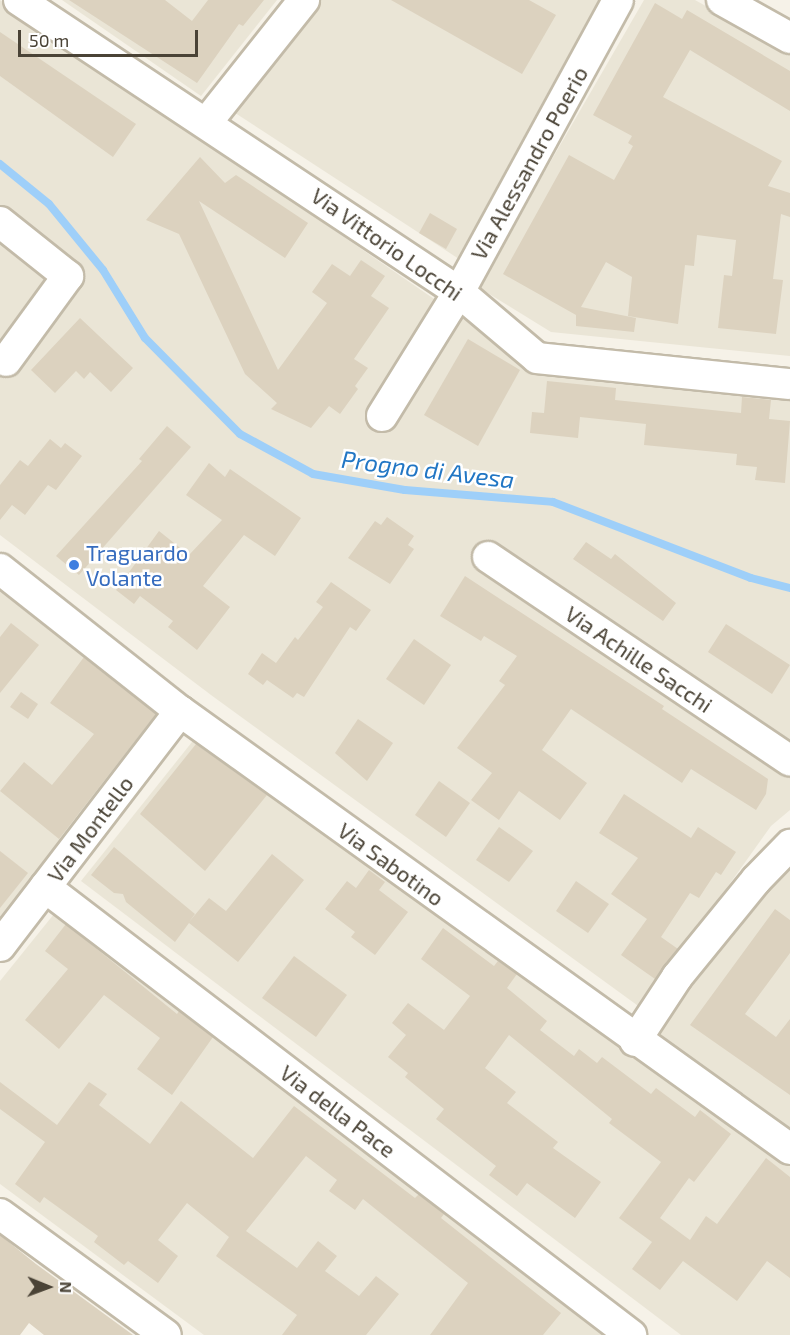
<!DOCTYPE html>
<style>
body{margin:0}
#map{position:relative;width:790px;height:1335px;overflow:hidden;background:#f6f2e8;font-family:"Exo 2",sans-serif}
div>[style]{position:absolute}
.residential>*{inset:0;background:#eae5d6}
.stream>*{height:8px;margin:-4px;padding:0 4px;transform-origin:4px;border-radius:4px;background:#9ecff9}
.building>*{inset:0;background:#dcd2bf}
.roads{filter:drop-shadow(2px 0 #c3bba9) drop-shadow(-2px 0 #c3bba9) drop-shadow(0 2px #c3bba9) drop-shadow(0 -2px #c3bba9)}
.minor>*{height:30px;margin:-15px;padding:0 15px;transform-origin:15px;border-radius:15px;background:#fff}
.dots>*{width:16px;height:16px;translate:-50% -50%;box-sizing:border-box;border:3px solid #fff;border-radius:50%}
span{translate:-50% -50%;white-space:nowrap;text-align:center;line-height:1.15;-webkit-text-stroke:5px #fff;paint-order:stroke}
.street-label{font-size:22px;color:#4a4336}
.shop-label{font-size:22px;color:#366cbe}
.left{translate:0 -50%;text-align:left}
.water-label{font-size:24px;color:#2176c4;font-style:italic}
.north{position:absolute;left:18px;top:1257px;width:60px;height:60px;-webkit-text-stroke:4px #fff;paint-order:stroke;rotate:91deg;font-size:16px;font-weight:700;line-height:24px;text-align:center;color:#4a4336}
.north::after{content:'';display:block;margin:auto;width:21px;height:27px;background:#4a4336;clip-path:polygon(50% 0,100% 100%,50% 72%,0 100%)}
.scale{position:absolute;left:18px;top:30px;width:180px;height:27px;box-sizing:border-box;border:3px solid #4a4336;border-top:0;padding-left:8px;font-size:18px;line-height:21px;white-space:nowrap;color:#4a4336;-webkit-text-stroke:4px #fff;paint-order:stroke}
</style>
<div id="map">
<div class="residential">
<i style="clip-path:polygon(0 0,511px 352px,790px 393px,790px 810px,771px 826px,641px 1008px,211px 695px,0 535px)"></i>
<i style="clip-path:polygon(62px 0,277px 0,201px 96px)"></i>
<i style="clip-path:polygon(319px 0,604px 0,459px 259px,229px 109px)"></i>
<i style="clip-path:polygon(644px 0,695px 0,790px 53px,790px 356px,551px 332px,478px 287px)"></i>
<i style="clip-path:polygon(0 580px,172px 710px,0 924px)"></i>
<i style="clip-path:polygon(200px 732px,790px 1161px,790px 1335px,681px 1335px,81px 881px)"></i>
<i style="clip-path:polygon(790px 854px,790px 1143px,642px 1038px)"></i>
<i style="clip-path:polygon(58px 909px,621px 1335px,204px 1335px,0 1184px,0 981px)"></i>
</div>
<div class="stream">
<i style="left:0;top:164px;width:63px;rotate:39.2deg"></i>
<i style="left:49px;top:204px;width:85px;rotate:50.7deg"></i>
<i style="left:103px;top:270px;width:80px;rotate:58.3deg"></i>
<i style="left:145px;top:338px;width:135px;rotate:45.3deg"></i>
<i style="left:240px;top:434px;width:83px;rotate:28.7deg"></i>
<i style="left:313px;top:474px;width:93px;rotate:9.9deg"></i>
<i style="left:405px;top:490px;width:148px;rotate:4.6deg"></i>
<i style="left:553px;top:502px;width:212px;rotate:21deg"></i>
<i style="left:751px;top:578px;width:40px;rotate:14.4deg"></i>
</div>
<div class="building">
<i style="clip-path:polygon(69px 0,165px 0,192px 21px,208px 0,264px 0,243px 26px,239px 24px,197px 83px)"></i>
<i style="clip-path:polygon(391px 0,529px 0,556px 15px,522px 74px)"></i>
<i style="clip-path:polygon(655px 3px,682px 19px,687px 10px,790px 71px,790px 111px,690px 50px,663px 97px,782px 161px,768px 186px,790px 193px,790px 217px,781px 214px,773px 279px,783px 280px,776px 334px,718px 328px,724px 275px,732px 276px,736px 240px,697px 235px,694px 266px,685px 265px,678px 324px,628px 316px,632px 277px,606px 262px,581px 307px,636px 318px,634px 332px,576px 326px,576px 315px,503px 274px,569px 155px,614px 180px,633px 146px,628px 143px,632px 136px,593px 115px)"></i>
<i style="clip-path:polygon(0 32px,136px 124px,113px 157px,0 76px)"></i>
<i style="clip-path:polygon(200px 157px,225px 183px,236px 175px,308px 223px,285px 258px,199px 201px,278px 370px,327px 303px,312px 292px,332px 264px,350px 276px,361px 260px,385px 276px,371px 296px,389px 308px,354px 359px,368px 368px,355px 386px,358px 389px,340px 414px,329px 406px,311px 428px,271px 409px,277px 403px,245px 374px,179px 234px,146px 220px)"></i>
<i style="clip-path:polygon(430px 213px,457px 229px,446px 249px,419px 233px)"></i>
<i style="clip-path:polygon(80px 318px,133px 368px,111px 392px,90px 372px,84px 379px,76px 371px,55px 393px,31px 370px)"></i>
<i style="clip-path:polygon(468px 339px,520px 370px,478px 446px,424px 415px)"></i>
<i style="clip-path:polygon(547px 381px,616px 388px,615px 400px,741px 413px,742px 397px,771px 400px,769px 419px,790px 421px,785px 483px,755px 480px,757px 467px,736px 465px,737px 454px,644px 445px,646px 424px,580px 417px,578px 438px,530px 433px,532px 412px,544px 413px)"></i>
<i style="clip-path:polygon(167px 426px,191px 447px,79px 575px,56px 556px,142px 461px,139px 459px)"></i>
<i style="clip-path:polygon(50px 439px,61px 448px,65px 443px,82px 456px,56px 490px,48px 485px,25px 515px,12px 505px,0 520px,0 485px,20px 460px,28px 466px)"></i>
<i style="clip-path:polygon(209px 463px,225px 477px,230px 469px,301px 518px,275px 556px,244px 535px,203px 586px,230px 607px,197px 650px,168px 627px,173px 621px,140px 596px,134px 604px,116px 590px,159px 531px,189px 555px,222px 520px,186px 495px)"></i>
<i style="clip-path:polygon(387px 517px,414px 536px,408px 545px,414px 549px,390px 584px,348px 558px,375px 521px,381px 525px)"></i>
<i style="clip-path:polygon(586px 542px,611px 559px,615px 554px,676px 603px,663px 621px,573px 559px)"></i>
<i style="clip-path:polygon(465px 576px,664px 706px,662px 709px,768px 779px,766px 794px,756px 810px,691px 769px,682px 783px,571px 709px,542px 750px,587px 783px,560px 820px,519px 791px,499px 820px,471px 800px,492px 773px,457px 748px,505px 685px,499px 681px,517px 656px,484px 636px,481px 641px,440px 616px)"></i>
<i style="clip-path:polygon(331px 582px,371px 610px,356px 631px,350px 627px,304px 697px,297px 693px,293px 698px,267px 680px,263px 685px,248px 674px,262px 653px,276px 663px,295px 637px,298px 640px,323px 607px,316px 602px)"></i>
<i style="clip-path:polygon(11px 623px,39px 645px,0 693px,0 637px)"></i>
<i style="clip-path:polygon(726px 624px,790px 665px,772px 694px,708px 652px)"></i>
<i style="clip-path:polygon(414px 639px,451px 665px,424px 705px,386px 679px)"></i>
<i style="clip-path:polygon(84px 657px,156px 714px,59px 839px,0 791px,24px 762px,52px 785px,94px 734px,50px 703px)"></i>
<i style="clip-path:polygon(21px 692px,38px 704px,28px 719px,10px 707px)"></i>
<i style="clip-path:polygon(358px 719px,393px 743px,367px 781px,335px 753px)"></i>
<i style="clip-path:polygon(196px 744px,267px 795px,205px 871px,140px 814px)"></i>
<i style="clip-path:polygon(439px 781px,470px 803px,446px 837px,415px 815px)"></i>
<i style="clip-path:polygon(624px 794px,691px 838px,698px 827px,736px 852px,721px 875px,716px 872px,699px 898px,690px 893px,661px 937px,678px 949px,655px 979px,621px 955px,647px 919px,611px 894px,638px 858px,599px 833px)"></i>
<i style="clip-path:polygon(499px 827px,533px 851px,509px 882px,476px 860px)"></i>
<i style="clip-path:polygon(114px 847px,195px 914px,189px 922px,209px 898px,226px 911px,272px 854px,304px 880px,238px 962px,189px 923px,175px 942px,126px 902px,123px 894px,114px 893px,91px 875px)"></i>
<i style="clip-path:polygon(0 851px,28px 873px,0 908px)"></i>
<i style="clip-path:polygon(369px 870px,385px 882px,379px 890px,408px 912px,375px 955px,351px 937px,355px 932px,325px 909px,347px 881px,356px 888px)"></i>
<i style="clip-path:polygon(576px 881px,609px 904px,588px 933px,556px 911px)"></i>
<i style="clip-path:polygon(775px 909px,790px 920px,790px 953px,745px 1014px,776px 1037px,790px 1019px,790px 1095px,690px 1025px)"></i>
<i style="clip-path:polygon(66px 924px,177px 1014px,179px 1011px,213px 1037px,172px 1095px,137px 1069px,160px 1038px,104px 995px,59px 1049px,25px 1020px,68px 969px,45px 951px)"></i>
<i style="clip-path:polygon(443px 928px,494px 966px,498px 961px,517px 974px,507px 988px,547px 1021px,540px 1030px,574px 1056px,579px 1049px,597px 1063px,602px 1057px,651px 1094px,656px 1088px,695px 1117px,700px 1110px,731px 1134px,694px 1182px,689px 1178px,660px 1218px,690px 1240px,706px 1216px,717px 1224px,766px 1158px,790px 1177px,790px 1278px,767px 1261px,737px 1301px,683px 1261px,660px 1290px,632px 1269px,652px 1242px,619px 1218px,661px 1162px,609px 1123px,612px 1119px,509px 1035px,485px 1068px,516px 1092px,507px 1103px,558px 1142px,553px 1148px,601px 1182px,575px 1218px,527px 1183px,517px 1196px,489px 1175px,496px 1166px,436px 1119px,444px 1109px,405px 1077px,408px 1073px,388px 1057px,406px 1035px,392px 1023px,408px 1003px,444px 1030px,470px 996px,421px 959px)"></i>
<i style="clip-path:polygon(294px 956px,347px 995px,316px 1037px,262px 998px)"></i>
<i style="clip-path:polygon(0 1082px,57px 1125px,89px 1082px,107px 1094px,99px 1105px,150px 1144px,181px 1101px,253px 1158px,294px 1106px,415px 1198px,419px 1194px,444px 1214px,441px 1218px,561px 1313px,543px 1335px,430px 1335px,468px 1283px,363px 1199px,355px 1210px,329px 1191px,337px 1180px,306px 1156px,246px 1231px,297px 1268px,318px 1241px,337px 1256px,325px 1271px,359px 1296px,376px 1276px,399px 1294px,366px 1335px,282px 1335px,297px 1315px,216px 1256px,229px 1237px,187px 1203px,158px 1240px,178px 1256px,158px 1283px,128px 1261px,124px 1265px,94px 1242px,98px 1236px,44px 1197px,40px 1203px,15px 1184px,45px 1142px,0 1109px)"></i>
<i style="clip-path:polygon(0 1235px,36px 1264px,133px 1335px,44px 1335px,29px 1323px,20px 1335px,0 1335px)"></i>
</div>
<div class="roads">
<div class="minor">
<i style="left:19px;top:0;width:528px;rotate:33.57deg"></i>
<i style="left:459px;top:292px;width:102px;rotate:40.2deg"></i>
<i style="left:537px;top:358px;width:254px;rotate:5.9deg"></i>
<i style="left:722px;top:0;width:78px;rotate:29.2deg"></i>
<i style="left:207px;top:122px;width:156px;rotate:-51.5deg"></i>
<i style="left:0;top:222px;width:87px;rotate:38.5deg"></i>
<i style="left:68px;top:276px;width:105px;rotate:126.1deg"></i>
<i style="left:382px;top:416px;width:146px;rotate:-58.2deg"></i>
<i style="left:459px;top:292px;width:332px;rotate:-61.4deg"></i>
<i style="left:488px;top:557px;width:364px;rotate:34deg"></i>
<i style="left:0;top:569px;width:229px;rotate:38.3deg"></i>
<i style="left:180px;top:711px;width:751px;rotate:35.68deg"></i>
<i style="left:45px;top:887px;width:738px;rotate:37.4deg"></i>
<i style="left:0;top:946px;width:296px;rotate:-52.5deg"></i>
<i style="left:635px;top:1041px;width:77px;rotate:-56.7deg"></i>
<i style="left:677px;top:977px;width:125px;rotate:-50.8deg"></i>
<i style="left:756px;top:880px;width:49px;rotate:-45.8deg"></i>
<i style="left:0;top:1214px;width:205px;rotate:36.1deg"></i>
</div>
</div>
<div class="dots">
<i style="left:74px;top:565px;background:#3f7fe0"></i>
</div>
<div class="street-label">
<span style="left:529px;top:163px;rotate:-61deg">Via Alessandro Poerio</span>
<span style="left:387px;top:244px;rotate:35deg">Via Vittorio Locchi</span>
<span style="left:639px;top:659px;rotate:34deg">Via Achille Sacchi</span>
<span style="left:90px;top:829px;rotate:-53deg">Via Montello</span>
<span style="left:391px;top:864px;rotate:36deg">Via Sabotino</span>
<span style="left:338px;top:1111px;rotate:37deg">Via della Pace</span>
</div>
<div class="shop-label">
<span class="left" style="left:86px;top:565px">Traguardo<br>Volante</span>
</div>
<div class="water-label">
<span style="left:428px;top:469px;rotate:7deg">Progno di Avesa</span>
</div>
<div class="north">N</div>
<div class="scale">50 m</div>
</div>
